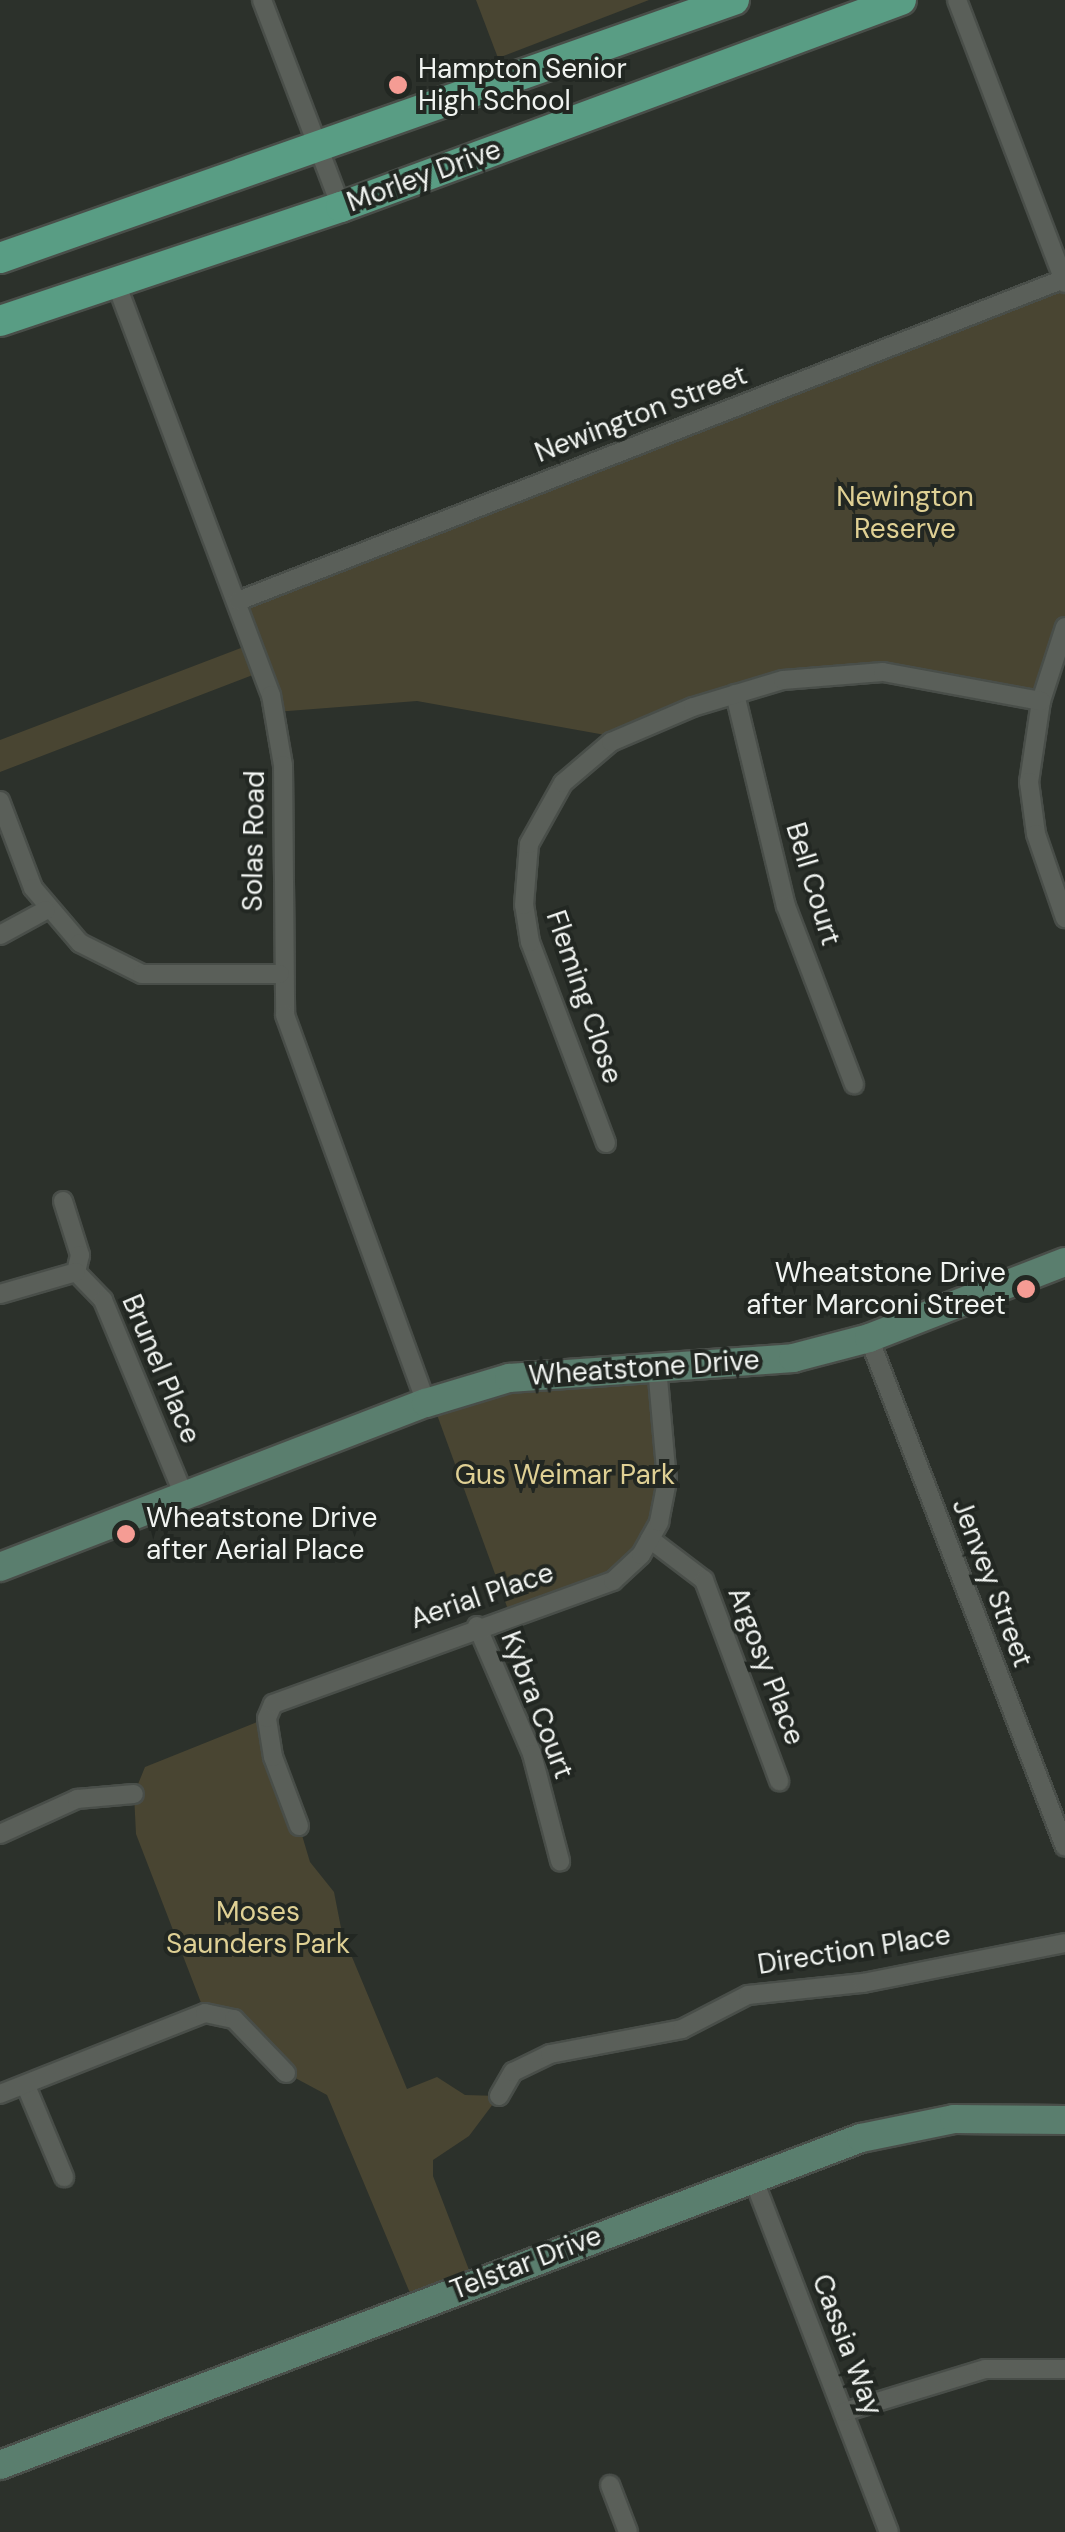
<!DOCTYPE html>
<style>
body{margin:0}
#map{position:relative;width:1065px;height:2532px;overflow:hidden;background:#2c312b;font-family:"DM Sans",sans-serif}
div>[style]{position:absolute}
.green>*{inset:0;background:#494532}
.roads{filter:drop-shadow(2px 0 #494e49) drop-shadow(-2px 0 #494e49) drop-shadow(0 2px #494e49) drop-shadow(0 -2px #494e49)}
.street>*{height:18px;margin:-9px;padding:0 9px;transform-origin:9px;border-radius:9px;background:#5a5f59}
.secondary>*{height:28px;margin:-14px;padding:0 14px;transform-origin:14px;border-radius:14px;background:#5a7e6e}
.primary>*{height:30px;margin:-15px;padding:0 15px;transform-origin:15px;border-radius:15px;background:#599d84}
.dots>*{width:28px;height:28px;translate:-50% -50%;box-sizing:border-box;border:5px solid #222722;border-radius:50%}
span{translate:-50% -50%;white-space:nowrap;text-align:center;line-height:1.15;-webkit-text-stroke:8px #222722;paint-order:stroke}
.poi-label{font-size:28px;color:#f1f4f1}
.left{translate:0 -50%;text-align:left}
.right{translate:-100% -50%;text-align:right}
.street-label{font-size:28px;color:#f1f4f1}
.park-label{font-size:28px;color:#dfd094}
</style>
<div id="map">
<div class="green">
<i style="clip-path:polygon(476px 0,649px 0,498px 58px)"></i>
<i style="clip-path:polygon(1065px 283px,1065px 627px,1041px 701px,825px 673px,622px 738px,417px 701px,275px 712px,263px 671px,0 772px,0 740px,254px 643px,238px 601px)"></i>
<i style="clip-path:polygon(657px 1366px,664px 1501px,628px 1569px,510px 1615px,432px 1401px)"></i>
<i style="clip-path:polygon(267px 1718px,310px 1862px,334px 1892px,342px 1933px,407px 2089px,437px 2077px,465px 2095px,499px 2096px,469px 2136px,433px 2160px,433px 2176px,474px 2283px,415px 2305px,327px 2095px,286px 2073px,234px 2019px,205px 2013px,136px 1834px,134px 1794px,145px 1767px)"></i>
</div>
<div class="roads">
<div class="street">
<i style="left:262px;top:0;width:222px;rotate:69.1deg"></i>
<i style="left:957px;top:0;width:303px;rotate:69.1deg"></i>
<i style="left:116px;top:283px;width:440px;rotate:69.4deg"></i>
<i style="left:271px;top:695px;width:71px;rotate:80.3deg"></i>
<i style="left:283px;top:765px;width:250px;rotate:89.5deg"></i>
<i style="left:285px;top:1015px;width:413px;rotate:70deg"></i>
<i style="left:238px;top:601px;width:887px;rotate:-21.3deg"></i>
<i style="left:1065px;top:627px;width:78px;rotate:108deg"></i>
<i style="left:1041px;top:701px;width:82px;rotate:98.4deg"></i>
<i style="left:1029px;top:782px;width:52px;rotate:82.3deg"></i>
<i style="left:1036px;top:834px;width:89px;rotate:71deg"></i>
<i style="left:735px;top:694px;width:218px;rotate:76.5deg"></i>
<i style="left:786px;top:906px;width:191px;rotate:69.1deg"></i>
<i style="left:0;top:801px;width:93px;rotate:69.2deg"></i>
<i style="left:33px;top:888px;width:72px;rotate:49.5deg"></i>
<i style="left:80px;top:943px;width:69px;rotate:26.6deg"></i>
<i style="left:142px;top:974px;width:138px"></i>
<i style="left:0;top:935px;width:52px;rotate:-28.5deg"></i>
<i style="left:606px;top:1143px;width:215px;rotate:-110.7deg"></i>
<i style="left:530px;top:942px;width:37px;rotate:-99deg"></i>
<i style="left:524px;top:905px;width:61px;rotate:-85.3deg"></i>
<i style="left:529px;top:844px;width:70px;rotate:-60.9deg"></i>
<i style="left:563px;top:783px;width:63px;rotate:-40.5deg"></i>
<i style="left:611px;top:742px;width:89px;rotate:-23.1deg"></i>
<i style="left:693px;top:707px;width:94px;rotate:-16.7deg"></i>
<i style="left:783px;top:680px;width:100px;rotate:-4.6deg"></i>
<i style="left:883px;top:672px;width:161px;rotate:10.4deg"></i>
<i style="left:63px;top:1201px;width:57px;rotate:72.5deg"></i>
<i style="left:80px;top:1255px;width:17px;rotate:103deg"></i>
<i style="left:76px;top:1272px;width:39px;rotate:46deg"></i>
<i style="left:103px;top:1300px;width:212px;rotate:67.5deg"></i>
<i style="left:0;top:1294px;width:79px;rotate:-16.1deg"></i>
<i style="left:869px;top:1338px;width:545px;rotate:68.94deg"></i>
<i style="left:650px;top:1539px;width:68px;rotate:37.2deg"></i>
<i style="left:704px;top:1580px;width:215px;rotate:69.5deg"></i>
<i style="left:477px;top:1626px;width:139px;rotate:66.7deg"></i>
<i style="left:532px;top:1754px;width:111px;rotate:75.3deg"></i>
<i style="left:299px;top:1826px;width:74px;rotate:-110.6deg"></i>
<i style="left:273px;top:1757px;width:39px;rotate:-99deg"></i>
<i style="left:267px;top:1718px;width:15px;rotate:-67deg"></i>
<i style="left:273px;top:1704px;width:362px;rotate:-19.9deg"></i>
<i style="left:613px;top:1581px;width:38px;rotate:-43deg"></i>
<i style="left:641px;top:1555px;width:38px;rotate:-61deg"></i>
<i style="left:659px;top:1522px;width:42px;rotate:-79deg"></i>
<i style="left:667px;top:1481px;width:115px;rotate:-95deg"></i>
<i style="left:0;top:1834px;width:85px;rotate:-24.4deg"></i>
<i style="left:77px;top:1799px;width:57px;rotate:-5deg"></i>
<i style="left:26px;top:2086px;width:99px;rotate:67.3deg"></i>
<i style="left:0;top:2094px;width:220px;rotate:-21.6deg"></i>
<i style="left:205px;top:2013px;width:30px;rotate:12deg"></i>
<i style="left:234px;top:2019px;width:75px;rotate:46.1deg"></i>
<i style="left:499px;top:2096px;width:28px;rotate:-60deg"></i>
<i style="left:513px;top:2072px;width:41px;rotate:-25.9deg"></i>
<i style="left:550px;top:2054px;width:134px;rotate:-10.7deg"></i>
<i style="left:682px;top:2029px;width:74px;rotate:-27.3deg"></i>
<i style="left:748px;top:1995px;width:116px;rotate:-6deg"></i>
<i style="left:863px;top:1983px;width:206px;rotate:-11.2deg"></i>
<i style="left:753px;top:2178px;width:379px;rotate:69deg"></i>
<i style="left:844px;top:2412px;width:147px;rotate:-17deg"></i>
<i style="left:985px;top:2369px;width:80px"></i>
<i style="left:610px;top:2485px;width:50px;rotate:69deg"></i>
</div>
<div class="secondary">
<i style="left:0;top:1567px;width:456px;rotate:-21.1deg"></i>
<i style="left:426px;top:1403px;width:87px;rotate:-16.8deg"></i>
<i style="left:509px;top:1378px;width:285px;rotate:-4deg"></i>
<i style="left:793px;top:1358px;width:79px;rotate:-14.7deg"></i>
<i style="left:869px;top:1338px;width:210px;rotate:-21.2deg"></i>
<i style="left:0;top:2465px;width:921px;rotate:-20.8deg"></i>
<i style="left:861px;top:2138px;width:95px;rotate:-11.5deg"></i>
<i style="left:954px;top:2119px;width:111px;rotate:0.5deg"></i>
</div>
<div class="primary">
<i style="left:0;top:258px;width:778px;rotate:-19.37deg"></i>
<i style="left:0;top:321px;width:360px;rotate:-18.5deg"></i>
<i style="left:341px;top:207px;width:597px;rotate:-20.29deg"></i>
</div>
</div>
<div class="dots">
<i style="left:398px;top:85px;background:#f59c94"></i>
<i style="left:1026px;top:1289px;background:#f59c94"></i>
<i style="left:126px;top:1534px;background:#f59c94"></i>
</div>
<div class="poi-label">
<span class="left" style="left:418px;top:85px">Hampton Senior<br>High School</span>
<span class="right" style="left:1006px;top:1289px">Wheatstone Drive<br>after Marconi Street</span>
<span class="left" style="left:146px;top:1534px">Wheatstone Drive<br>after Aerial Place</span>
</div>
<div class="street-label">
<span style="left:424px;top:176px;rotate:-20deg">Morley Drive</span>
<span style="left:641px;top:414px;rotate:-21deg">Newington Street</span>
<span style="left:254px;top:841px;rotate:-89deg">Solas Road</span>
<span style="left:813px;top:884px;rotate:73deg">Bell Court</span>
<span style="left:584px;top:997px;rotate:71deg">Fleming Close</span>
<span style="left:644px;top:1368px;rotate:-4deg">Wheatstone Drive</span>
<span style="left:161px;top:1369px;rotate:67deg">Brunel Place</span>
<span style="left:992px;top:1583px;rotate:69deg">Jenvey Street</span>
<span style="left:482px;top:1596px;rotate:-19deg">Aerial Place</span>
<span style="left:766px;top:1666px;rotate:69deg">Argosy Place</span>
<span style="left:537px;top:1705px;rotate:69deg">Kybra Court</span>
<span style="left:854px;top:1950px;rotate:-9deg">Direction Place</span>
<span style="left:526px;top:2263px;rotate:-21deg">Telstar Drive</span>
<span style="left:847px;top:2345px;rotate:69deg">Cassia Way</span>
</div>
<div class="park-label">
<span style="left:905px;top:513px">Newington<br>Reserve</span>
<span style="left:565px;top:1475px">Gus Weimar Park</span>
<span style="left:258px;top:1928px">Moses<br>Saunders Park</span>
</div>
</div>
